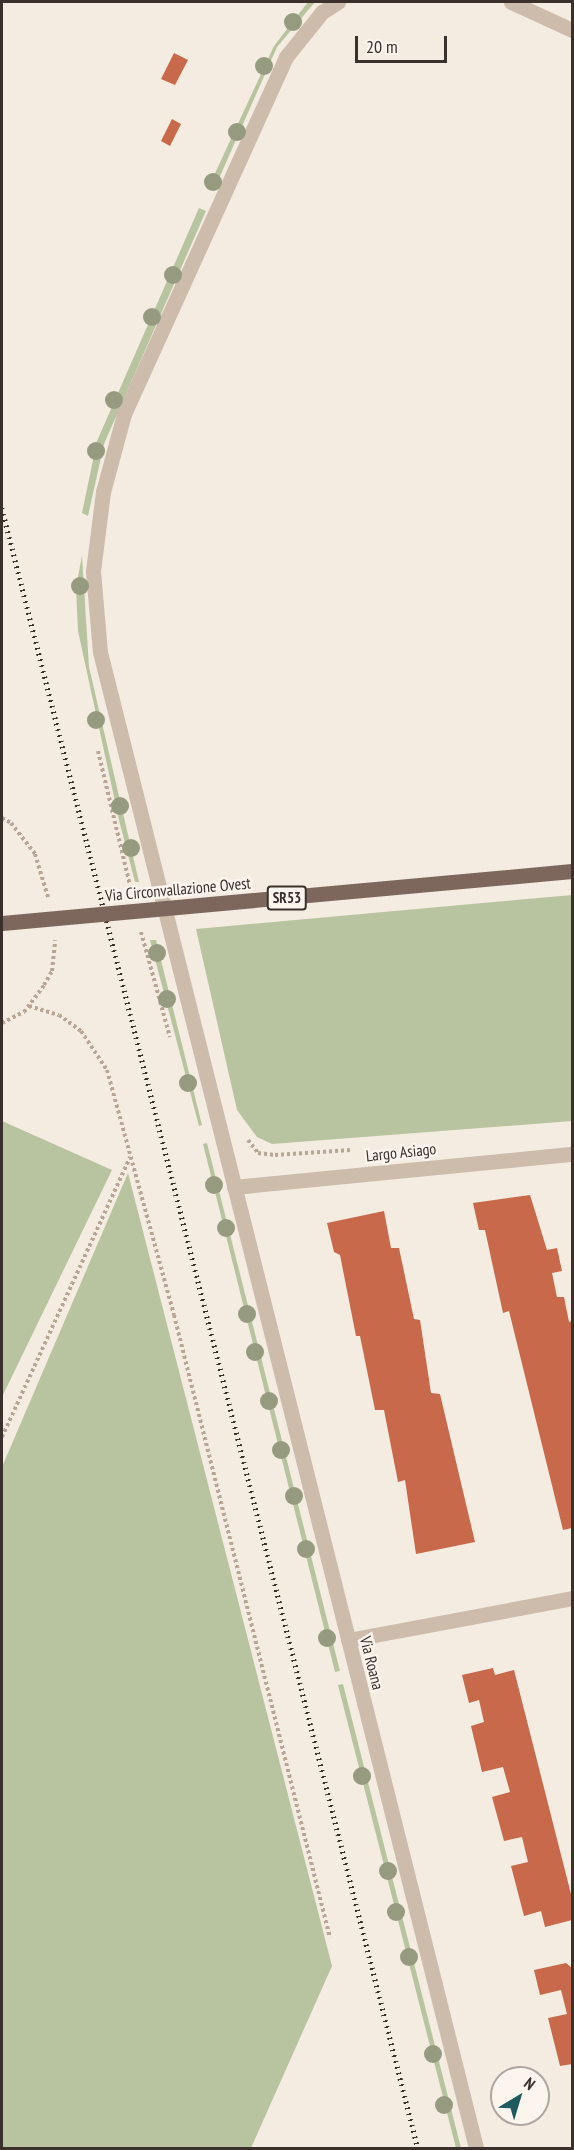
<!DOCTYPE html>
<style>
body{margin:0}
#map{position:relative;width:574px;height:2150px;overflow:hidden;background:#f4ebe1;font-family:"PT Sans Narrow",sans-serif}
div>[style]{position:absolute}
.green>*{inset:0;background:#b8c4a0}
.building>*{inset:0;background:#c8694b}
.path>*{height:4px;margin-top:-2px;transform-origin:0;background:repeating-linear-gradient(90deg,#b9a596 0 3px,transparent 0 6px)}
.street>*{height:15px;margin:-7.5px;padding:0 7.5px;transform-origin:7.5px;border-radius:7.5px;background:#cdbbac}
.rail>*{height:4.5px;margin-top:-2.25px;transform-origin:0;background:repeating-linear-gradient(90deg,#3b302b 0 1.5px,transparent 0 6px)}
.primary-bridge>*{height:15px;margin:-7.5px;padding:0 7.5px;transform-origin:7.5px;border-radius:7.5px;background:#7d675c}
.trees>*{width:18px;height:18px;margin:-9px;border-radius:50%;background:#969b7f}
span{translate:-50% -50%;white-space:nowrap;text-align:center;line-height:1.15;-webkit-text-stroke:5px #fbf5ee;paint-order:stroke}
.shield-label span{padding:2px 4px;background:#fbf5ee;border:2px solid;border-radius:4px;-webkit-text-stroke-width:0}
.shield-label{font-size:15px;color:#3b302b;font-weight:700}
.street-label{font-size:16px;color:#3b302b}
.frame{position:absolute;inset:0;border:3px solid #3b302b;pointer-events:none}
.north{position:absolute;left:490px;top:2066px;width:60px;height:60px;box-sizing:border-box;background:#fbf5ee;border:2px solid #aea6a0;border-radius:50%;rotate:38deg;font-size:16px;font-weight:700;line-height:24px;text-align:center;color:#3b302b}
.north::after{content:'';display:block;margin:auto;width:21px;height:27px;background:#1f5a5e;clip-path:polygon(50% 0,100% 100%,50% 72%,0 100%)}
.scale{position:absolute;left:355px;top:36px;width:92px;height:27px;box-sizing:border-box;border:3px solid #3b302b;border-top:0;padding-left:8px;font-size:18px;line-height:21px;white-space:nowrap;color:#3b302b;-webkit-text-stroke:4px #fbf5ee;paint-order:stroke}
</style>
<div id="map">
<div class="green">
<i style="clip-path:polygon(308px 2px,315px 2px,277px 47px,217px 183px,211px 182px,274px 46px)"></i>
<i style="clip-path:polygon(199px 208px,206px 211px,104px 444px,88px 516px,82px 513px,97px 441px)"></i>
<i style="clip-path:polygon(82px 556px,89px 667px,139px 882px,135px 882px,119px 820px,78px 631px,76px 587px)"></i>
<i style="clip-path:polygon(572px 895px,572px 1121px,272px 1144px,257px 1137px,237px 1110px,196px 929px)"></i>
<i style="clip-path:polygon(150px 940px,156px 940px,202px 1125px,199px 1126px)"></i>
<i style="clip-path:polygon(2px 1121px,112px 1170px,2px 1397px)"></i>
<i style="clip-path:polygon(207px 1143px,340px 1671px,335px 1672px,203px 1144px)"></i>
<i style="clip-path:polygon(128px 1173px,332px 1966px,251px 2148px,2px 2148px,2px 1467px)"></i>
<i style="clip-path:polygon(343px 1684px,461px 2148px,456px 2148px,338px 1685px)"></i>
</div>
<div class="building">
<i style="clip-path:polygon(174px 53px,188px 60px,175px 85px,161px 79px)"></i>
<i style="clip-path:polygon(172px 119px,181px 124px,170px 146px,161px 141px)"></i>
<i style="clip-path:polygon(530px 1195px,547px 1250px,557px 1248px,562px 1271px,552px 1273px,557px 1297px,564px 1297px,569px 1322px,572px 1321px,572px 1528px,563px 1530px,509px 1311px,503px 1313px,485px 1230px,479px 1230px,473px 1203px)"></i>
<i style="clip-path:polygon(384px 1211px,391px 1248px,399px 1248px,414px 1319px,420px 1320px,431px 1393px,440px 1394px,475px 1542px,416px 1554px,405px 1480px,398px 1482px,384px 1410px,375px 1410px,360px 1336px,356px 1336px,340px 1255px,334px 1252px,327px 1223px)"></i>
<i style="clip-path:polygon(493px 1668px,495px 1675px,514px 1670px,572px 1898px,572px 1920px,545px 1927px,541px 1911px,524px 1916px,511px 1866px,528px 1862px,522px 1837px,504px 1841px,492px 1797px,510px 1792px,503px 1767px,482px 1772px,471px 1726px,484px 1722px,479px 1700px,469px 1703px,462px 1675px)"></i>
<i style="clip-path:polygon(566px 1963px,572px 1968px,572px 2064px,560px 2066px,548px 2018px,567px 2014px,561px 1990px,540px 1995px,534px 1970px)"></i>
</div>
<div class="path">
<i style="left:98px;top:751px;width:142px;rotate:76.6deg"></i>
<i style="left:2px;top:818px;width:10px;rotate:29deg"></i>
<i style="left:11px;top:823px;width:39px;rotate:52deg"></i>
<i style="left:35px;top:854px;width:45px;rotate:73.2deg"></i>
<i style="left:141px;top:932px;width:109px;rotate:74.6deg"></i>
<i style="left:29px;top:1006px;width:31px;rotate:17deg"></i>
<i style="left:59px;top:1015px;width:27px;rotate:36deg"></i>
<i style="left:81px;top:1031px;width:47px;rotate:56.3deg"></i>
<i style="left:107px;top:1070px;width:254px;rotate:74.7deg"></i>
<i style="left:174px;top:1315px;width:642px;rotate:75.94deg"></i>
<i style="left:2px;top:1023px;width:25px;rotate:-27deg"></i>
<i style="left:24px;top:1012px;width:34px;rotate:-53deg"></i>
<i style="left:44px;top:985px;width:16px;rotate:-60deg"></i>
<i style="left:52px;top:971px;width:31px;rotate:-84deg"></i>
<i style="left:248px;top:1140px;width:16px;rotate:52deg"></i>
<i style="left:258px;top:1153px;width:17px;rotate:7deg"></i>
<i style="left:275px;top:1155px;width:76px;rotate:-3.8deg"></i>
<i style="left:2px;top:1437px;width:308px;rotate:-65.4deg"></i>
</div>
<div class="street">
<i style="left:338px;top:2px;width:19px;rotate:148deg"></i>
<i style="left:322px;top:12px;width:58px;rotate:128.7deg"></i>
<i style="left:286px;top:57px;width:392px;rotate:114.4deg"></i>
<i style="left:124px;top:414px;width:81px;rotate:105.1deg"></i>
<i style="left:103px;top:492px;width:80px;rotate:97.2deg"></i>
<i style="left:93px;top:571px;width:81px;rotate:85.1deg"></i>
<i style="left:100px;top:652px;width:1543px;rotate:75.89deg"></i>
<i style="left:511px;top:2px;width:67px;rotate:24.7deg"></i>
<i style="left:234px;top:1187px;width:340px;rotate:-5.6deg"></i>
<i style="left:348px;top:1640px;width:228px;rotate:-10.6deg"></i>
</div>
<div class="rail">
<i style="left:2px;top:508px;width:1692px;rotate:75.77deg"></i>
</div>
<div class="primary-bridge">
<i style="left:2px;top:923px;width:572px;rotate:-5.21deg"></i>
</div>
<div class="trees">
<i style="left:293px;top:22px"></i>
<i style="left:264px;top:66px"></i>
<i style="left:237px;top:132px"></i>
<i style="left:213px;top:182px"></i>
<i style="left:173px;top:275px"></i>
<i style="left:152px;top:317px"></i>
<i style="left:114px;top:400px"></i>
<i style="left:96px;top:451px"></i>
<i style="left:80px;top:586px"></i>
<i style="left:96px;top:720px"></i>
<i style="left:120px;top:806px"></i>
<i style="left:131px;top:848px"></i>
<i style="left:157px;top:953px"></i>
<i style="left:167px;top:999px"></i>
<i style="left:188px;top:1083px"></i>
<i style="left:214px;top:1185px"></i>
<i style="left:226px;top:1228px"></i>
<i style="left:247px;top:1314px"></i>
<i style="left:255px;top:1352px"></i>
<i style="left:269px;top:1401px"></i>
<i style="left:281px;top:1450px"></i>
<i style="left:294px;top:1496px"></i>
<i style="left:306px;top:1549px"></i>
<i style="left:327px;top:1638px"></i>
<i style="left:362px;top:1776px"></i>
<i style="left:388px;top:1871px"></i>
<i style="left:396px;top:1912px"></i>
<i style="left:409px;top:1957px"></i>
<i style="left:433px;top:2054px"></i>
<i style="left:444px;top:2105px"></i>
</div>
<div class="shield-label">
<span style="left:287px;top:898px">SR53</span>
</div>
<div class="street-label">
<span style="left:178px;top:889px;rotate:-5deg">Via Circonvallazione Ovest</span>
<span style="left:401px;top:1152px;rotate:-6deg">Largo Asiago</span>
<span style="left:372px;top:1663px;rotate:76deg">Via Roana</span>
</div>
<div class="frame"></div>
<div class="north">N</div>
<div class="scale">20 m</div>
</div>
